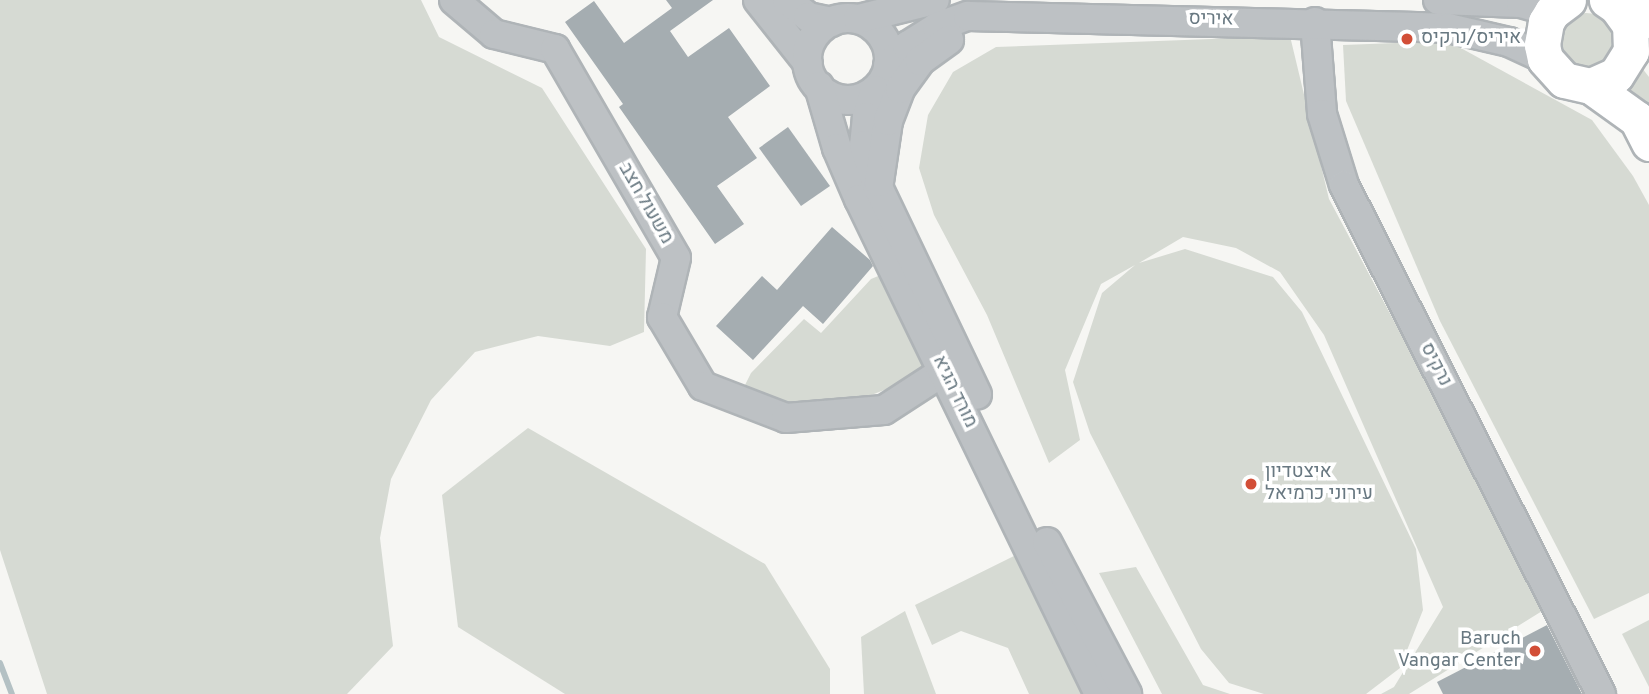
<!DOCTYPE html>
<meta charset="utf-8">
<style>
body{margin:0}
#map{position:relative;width:1649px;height:694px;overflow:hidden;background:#f6f6f3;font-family:Overpass,Heebo,sans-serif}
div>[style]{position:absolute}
.green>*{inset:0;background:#d6dad3}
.round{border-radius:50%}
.stream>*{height:6px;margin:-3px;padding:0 3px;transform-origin:3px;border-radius:3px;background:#b4c1c4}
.building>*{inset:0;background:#a5adb1}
.roads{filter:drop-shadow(2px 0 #afb4b7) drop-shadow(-2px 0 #afb4b7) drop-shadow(0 2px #afb4b7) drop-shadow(0 -2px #afb4b7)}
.minor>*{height:28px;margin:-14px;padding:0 14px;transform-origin:14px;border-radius:14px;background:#bdc1c4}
.minor>.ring{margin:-14px;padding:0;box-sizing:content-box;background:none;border:28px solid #bdc1c4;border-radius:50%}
.major>*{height:35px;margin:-17.5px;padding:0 17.5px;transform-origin:17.5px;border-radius:17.5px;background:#fff}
.dots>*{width:19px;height:19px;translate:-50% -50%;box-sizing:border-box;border:4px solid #fff;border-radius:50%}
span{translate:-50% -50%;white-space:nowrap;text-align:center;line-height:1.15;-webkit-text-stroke:7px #fff;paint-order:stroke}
.street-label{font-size:19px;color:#687881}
.poi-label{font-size:19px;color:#687881}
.left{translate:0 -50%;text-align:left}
.right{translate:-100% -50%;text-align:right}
</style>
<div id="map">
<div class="green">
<i style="clip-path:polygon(0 0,421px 0,439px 37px,542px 88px,646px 249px,644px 332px,610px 346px,538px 336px,475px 352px,431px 400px,391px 479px,380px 538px,393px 646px,347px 694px,47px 694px,0 550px)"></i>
<i class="round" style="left:1558px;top:13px;width:56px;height:56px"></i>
<i style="clip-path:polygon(1290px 36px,1329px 199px,1547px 608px,1409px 694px,1381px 694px,1394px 687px,1443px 607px,1324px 335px,1280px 272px,1236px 248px,1183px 237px,1139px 263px,1185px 249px,1273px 277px,1302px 312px,1416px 549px,1423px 610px,1400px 668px,1366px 694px,1264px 694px,1229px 683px,1201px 649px,1090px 433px,1073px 382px,1102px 293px,1135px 265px,1101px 284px,1065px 370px,1080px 440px,1049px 463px,987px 315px,934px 215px,919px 168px,928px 115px,953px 72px,996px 47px)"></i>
<i style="clip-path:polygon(1448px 41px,1592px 120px,1633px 176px,1649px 205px,1649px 593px,1594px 619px,1440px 321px,1346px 101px,1343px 45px)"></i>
<i style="clip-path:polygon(1635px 59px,1649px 77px,1649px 105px,1645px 107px,1618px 81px)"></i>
<i style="clip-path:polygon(888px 272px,928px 373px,861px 399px,794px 404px,768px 401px,744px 387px,751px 373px,804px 319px,821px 333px,871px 279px)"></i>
<i style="clip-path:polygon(528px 428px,765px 564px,830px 669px,830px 694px,565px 694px,458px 627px,442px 495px)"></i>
<i style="clip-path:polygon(1018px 554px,1085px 694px,1029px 694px,1008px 648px,961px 631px,932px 645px,915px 605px)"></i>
<i style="clip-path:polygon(1136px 567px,1203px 685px,1230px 694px,1162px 694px,1099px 573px)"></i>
<i style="clip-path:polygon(905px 611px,936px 694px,864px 694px,861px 637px)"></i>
<i style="clip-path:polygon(1649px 620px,1649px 687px,1622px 634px)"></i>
</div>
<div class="stream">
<i style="left:0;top:663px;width:33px;rotate:69deg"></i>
</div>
<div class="building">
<i style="clip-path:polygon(666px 0,713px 0,670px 31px,688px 57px,729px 28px,770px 86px,728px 117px,757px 158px,717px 186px,744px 224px,715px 244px,619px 107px,623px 104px,565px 22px,594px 1px,624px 43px,672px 8px)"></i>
<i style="clip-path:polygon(788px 127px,830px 186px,801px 206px,759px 148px)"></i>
<i style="clip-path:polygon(832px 227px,870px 260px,873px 266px,823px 324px,803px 306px,753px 360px,716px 326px,762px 276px,777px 290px)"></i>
<i style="clip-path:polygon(1547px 625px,1582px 694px,1443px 694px,1437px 682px)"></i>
</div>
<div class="roads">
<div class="minor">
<i style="left:454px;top:0;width:52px;rotate:40.4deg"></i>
<i style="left:494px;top:34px;width:63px;rotate:13.8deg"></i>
<i style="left:555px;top:49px;width:241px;rotate:59.9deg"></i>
<i style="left:676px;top:258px;width:61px;rotate:103.3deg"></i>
<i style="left:662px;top:317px;width:80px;rotate:59.3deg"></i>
<i style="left:703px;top:386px;width:89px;rotate:21.1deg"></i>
<i style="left:786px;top:418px;width:98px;rotate:-4.7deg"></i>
<i style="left:884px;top:410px;width:72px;rotate:-33deg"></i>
<i style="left:758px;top:0;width:80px;rotate:51.6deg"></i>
<i style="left:787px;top:0;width:27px;rotate:39deg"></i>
<i style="left:808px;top:17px;width:24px;rotate:12deg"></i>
<i style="left:1438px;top:0;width:83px;rotate:2.1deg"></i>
<i style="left:1521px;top:3px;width:32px;rotate:16deg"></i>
<i class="ring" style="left:807px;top:18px;width:54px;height:54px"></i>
<i style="left:858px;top:19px;width:79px;rotate:-13.9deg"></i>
<i style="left:1315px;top:22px;width:92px;rotate:85.6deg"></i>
<i style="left:1322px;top:114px;width:74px;rotate:72.8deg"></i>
<i style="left:1344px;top:185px;width:570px;rotate:63.21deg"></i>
<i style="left:888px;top:66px;width:28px;rotate:-46deg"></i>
<i style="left:907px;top:46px;width:36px;rotate:-32deg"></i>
<i style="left:937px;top:27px;width:33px;rotate:-20deg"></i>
<i style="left:968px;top:16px;width:480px;rotate:1.4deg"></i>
<i style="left:1448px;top:28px;width:63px;rotate:12.9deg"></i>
<i style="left:1509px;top:42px;width:40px;rotate:25deg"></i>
<i style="left:819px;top:86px;width:65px;rotate:73.8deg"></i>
<i style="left:837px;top:148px;width:56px;rotate:66.7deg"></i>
<i style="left:859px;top:199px;width:550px;rotate:64.13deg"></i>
<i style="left:875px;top:90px;width:28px;rotate:107deg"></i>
<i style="left:867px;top:117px;width:28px;rotate:96deg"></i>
<i style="left:864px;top:145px;width:44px;rotate:71.6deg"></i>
<i style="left:878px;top:187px;width:230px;rotate:64.5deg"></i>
<i style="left:879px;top:182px;width:62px;rotate:-81.6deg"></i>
<i style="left:888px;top:121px;width:34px;rotate:-69deg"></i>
<i style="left:900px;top:89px;width:34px;rotate:-54deg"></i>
<i style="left:920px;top:61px;width:36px;rotate:-36deg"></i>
<i style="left:1047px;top:542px;width:172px;rotate:62.2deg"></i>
</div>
<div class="major">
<i style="left:1568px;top:0;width:20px;rotate:143deg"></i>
<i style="left:1552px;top:12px;width:12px;rotate:121deg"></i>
<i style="left:1546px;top:22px;width:23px;rotate:100deg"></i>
<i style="left:1542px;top:45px;width:14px;rotate:78deg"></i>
<i style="left:1545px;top:59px;width:28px;rotate:48deg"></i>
<i style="left:1564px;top:80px;width:28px;rotate:13deg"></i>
<i style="left:1591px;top:86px;width:27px;rotate:-24deg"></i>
<i style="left:1616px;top:75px;width:28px;rotate:-58deg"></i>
<i style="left:1631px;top:51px;width:26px;rotate:-92deg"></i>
<i style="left:1630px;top:25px;width:24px;rotate:-126deg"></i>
<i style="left:1616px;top:6px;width:11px;rotate:-146deg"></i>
<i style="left:1647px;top:0;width:20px;rotate:84deg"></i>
<i style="left:1591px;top:86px;width:57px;rotate:35.7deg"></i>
<i style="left:1637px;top:119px;width:27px;rotate:63deg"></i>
</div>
</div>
<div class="dots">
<i style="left:1407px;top:39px;background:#d24e37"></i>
<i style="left:1251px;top:484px;background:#d24e37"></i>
<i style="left:1535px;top:651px;background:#d24e37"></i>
</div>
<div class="street-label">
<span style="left:1211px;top:20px;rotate:1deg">איריס</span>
<span style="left:645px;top:204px;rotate:60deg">משעול חצב</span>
<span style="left:1435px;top:365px;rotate:63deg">נרקיס</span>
<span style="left:954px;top:392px;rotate:64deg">מורד הגיא</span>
</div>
<div class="poi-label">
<span class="left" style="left:1421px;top:39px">איריס/נרקיס</span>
<span class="left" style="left:1265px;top:484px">איצטדיון<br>עירוני כרמיאל</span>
<span class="right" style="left:1521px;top:651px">Baruch<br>Vangar Center</span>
</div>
</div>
